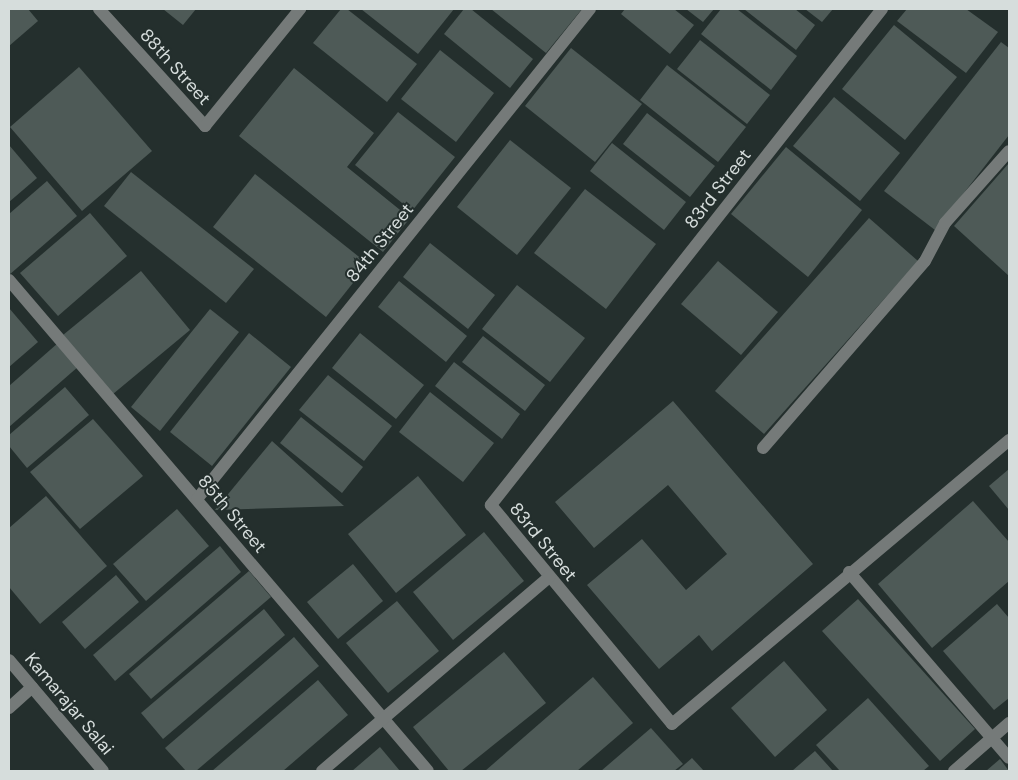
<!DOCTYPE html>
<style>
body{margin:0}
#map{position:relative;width:1018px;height:780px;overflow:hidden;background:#242f2d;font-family:"DM Sans",sans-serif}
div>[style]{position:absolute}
.building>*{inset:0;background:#4e5a57}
.minor>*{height:12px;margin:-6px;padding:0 6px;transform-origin:6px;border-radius:6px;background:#757a79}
span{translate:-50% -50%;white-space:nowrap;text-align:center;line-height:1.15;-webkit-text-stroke:4px #242f2d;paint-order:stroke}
.street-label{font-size:18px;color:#d6dddc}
.frame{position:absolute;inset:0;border:10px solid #d6dddc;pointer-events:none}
</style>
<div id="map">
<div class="building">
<i style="clip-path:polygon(9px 9px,28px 9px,38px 21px,9px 46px)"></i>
<i style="clip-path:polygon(163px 9px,196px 9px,183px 25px)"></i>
<i style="clip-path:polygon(341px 9px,347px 9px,417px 64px,387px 102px,313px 43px)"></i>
<i style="clip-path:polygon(361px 9px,454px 9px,418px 54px)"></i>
<i style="clip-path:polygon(464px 9px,471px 9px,533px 59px,510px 88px,444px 34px)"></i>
<i style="clip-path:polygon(491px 9px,582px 9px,546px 53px)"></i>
<i style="clip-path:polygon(625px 9px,674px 9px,694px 25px,670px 54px,621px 14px)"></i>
<i style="clip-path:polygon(686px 9px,714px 9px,703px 22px)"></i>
<i style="clip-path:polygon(721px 9px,737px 9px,797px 56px,771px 90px,701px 34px)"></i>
<i style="clip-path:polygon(744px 9px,795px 9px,815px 25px,796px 50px)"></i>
<i style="clip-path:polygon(805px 9px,833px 9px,822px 22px)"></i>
<i style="clip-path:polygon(907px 9px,966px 9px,998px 32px,966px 73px,897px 21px)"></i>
<i style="clip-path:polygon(894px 25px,957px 77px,905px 140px,842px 89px)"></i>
<i style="clip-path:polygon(700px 40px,770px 95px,747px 124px,677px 69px)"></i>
<i style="clip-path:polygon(1001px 42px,1009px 48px,1009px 135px,935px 230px,884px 191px)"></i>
<i style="clip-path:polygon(571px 48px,642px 104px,595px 162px,525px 106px)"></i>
<i style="clip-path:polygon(440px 50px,494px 93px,456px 142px,401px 99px)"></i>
<i style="clip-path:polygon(667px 65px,746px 127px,718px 162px,640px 100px)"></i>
<i style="clip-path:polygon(79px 67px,152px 151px,82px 211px,10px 127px)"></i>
<i style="clip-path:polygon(294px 68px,374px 133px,347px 167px,410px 218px,383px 252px,239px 136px)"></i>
<i style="clip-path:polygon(834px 97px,900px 153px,860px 201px,793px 146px)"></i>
<i style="clip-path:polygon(398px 112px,455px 157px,412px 211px,355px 165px)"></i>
<i style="clip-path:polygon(647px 113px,715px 166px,690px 197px,623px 144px)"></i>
<i style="clip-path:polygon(510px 140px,571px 188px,517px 255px,457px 207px)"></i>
<i style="clip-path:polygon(612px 143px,686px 202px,664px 230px,590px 171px)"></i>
<i style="clip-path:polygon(9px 145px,37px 178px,9px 202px)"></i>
<i style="clip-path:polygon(786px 147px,862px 210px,808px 277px,731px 214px)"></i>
<i style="clip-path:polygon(1009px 163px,1009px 276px,954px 226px)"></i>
<i style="clip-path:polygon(131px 172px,254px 269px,226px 303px,104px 206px)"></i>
<i style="clip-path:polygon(255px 174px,368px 264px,326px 317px,213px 227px)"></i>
<i style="clip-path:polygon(47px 181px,77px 216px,9px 275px,9px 214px)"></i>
<i style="clip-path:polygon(585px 189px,656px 244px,606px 309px,534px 253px)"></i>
<i style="clip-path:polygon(90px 213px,127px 256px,58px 316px,20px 273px)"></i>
<i style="clip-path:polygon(869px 218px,918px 261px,764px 434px,715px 391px)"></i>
<i style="clip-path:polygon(430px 243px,495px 295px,468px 329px,403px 277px)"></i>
<i style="clip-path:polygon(718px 261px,778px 312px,741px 355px,681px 304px)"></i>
<i style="clip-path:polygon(141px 271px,190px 330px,113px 394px,63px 335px)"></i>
<i style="clip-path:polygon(399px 281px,467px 336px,446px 362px,378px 307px)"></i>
<i style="clip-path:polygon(517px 285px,585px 338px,550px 382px,482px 329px)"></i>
<i style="clip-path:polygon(9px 308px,38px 342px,9px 367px)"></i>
<i style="clip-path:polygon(210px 309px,239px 332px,160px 431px,131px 407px)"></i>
<i style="clip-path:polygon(249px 333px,291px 367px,212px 466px,170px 432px)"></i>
<i style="clip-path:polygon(360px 333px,424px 385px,396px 419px,332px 368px)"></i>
<i style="clip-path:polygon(483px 336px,545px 385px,525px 411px,462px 362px)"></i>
<i style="clip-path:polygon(58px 343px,79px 366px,9px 427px,9px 386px)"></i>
<i style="clip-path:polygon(454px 362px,520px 414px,502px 439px,435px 386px)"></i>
<i style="clip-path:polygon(328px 375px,392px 426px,364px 461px,299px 410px)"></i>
<i style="clip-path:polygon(65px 387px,89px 415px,27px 468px,9px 446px,9px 435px)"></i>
<i style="clip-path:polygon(430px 392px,494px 443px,463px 482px,399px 432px)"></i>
<i style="clip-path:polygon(673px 401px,813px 564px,712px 651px,699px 635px,659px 669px,587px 585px,642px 539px,686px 590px,727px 554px,668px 485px,594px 548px,555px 502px)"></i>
<i style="clip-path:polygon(301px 417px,363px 467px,342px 493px,280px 443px)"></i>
<i style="clip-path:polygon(93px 419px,143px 476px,80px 529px,30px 472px)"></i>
<i style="clip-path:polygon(272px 441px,344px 506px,215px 510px)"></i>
<i style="clip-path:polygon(1009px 469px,1009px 510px,989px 486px)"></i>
<i style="clip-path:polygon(418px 476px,466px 535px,396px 593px,348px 534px)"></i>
<i style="clip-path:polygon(46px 496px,107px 566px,40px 624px,9px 587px,9px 528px)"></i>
<i style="clip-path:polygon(973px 501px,1009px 542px,1009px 581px,932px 648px,878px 584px)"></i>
<i style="clip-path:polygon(177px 509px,209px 546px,146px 601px,113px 564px)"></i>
<i style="clip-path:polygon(484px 532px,524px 581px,453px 640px,413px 592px)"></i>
<i style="clip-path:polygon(220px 546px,241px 572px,115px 681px,93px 655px)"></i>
<i style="clip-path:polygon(353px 564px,383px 601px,338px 639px,307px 602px)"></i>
<i style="clip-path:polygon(249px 571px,271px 597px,151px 699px,129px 674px)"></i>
<i style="clip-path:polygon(116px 575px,139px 602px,85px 649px,62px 622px)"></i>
<i style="clip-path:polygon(858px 599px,975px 729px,940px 761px,822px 631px)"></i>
<i style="clip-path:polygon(397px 601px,439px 651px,388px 693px,346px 643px)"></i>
<i style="clip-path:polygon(997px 604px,1009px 618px,1009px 698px,994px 710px,943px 651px)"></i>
<i style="clip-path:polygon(264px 609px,285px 635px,163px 739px,141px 713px)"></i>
<i style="clip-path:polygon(294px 637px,319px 666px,196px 771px,186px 771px,165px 748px)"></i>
<i style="clip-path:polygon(504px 652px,546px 703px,461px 771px,449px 771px,413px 727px)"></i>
<i style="clip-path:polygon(784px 661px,827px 710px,775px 757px,731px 708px)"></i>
<i style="clip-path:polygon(593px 677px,633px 723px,577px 771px,485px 771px)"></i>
<i style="clip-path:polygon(318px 680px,348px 715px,283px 771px,212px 771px)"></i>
<i style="clip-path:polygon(868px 698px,929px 766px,923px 771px,840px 771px,816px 745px)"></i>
<i style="clip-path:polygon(651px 728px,683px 764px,674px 771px,601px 771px)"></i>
<i style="clip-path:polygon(380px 747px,400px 771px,352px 771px)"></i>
<i style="clip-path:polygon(815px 751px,833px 771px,792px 771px)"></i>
<i style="clip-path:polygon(692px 758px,704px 771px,677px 771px)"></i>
<i style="clip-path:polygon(1000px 759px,1009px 771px,986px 771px)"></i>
</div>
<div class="minor">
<i style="left:99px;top:9px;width:158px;rotate:47.8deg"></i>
<i style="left:205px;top:126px;width:151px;rotate:-50.9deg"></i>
<i style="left:882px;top:9px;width:632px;rotate:128.25deg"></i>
<i style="left:491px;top:505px;width:284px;rotate:50.4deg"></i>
<i style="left:672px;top:724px;width:441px;rotate:-40.1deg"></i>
<i style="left:9px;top:280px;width:645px;rotate:49.52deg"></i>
<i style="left:763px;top:448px;width:247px;rotate:-49.1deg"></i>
<i style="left:925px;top:261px;width:43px;rotate:-62.2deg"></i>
<i style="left:945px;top:223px;width:96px;rotate:-48.4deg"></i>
<i style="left:197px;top:499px;width:628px;rotate:-51.27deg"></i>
<i style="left:849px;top:572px;width:245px;rotate:49.3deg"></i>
<i style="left:9px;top:660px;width:145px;rotate:49.7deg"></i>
<i style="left:9px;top:708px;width:31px;rotate:-42deg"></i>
<i style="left:322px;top:771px;width:299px;rotate:-40.5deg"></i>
<i style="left:954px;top:771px;width:73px;rotate:-41.1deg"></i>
</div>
<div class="street-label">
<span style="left:175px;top:67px;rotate:48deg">88th Street</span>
<span style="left:718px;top:189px;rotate:-52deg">83rd Street</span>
<span style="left:380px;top:243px;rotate:-51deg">84th Street</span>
<span style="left:232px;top:514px;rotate:50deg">85th Street</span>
<span style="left:543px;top:542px;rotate:51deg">83rd Street</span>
<span style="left:69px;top:704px;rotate:50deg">Kamarajar Salai</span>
</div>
<div class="frame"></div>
</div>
